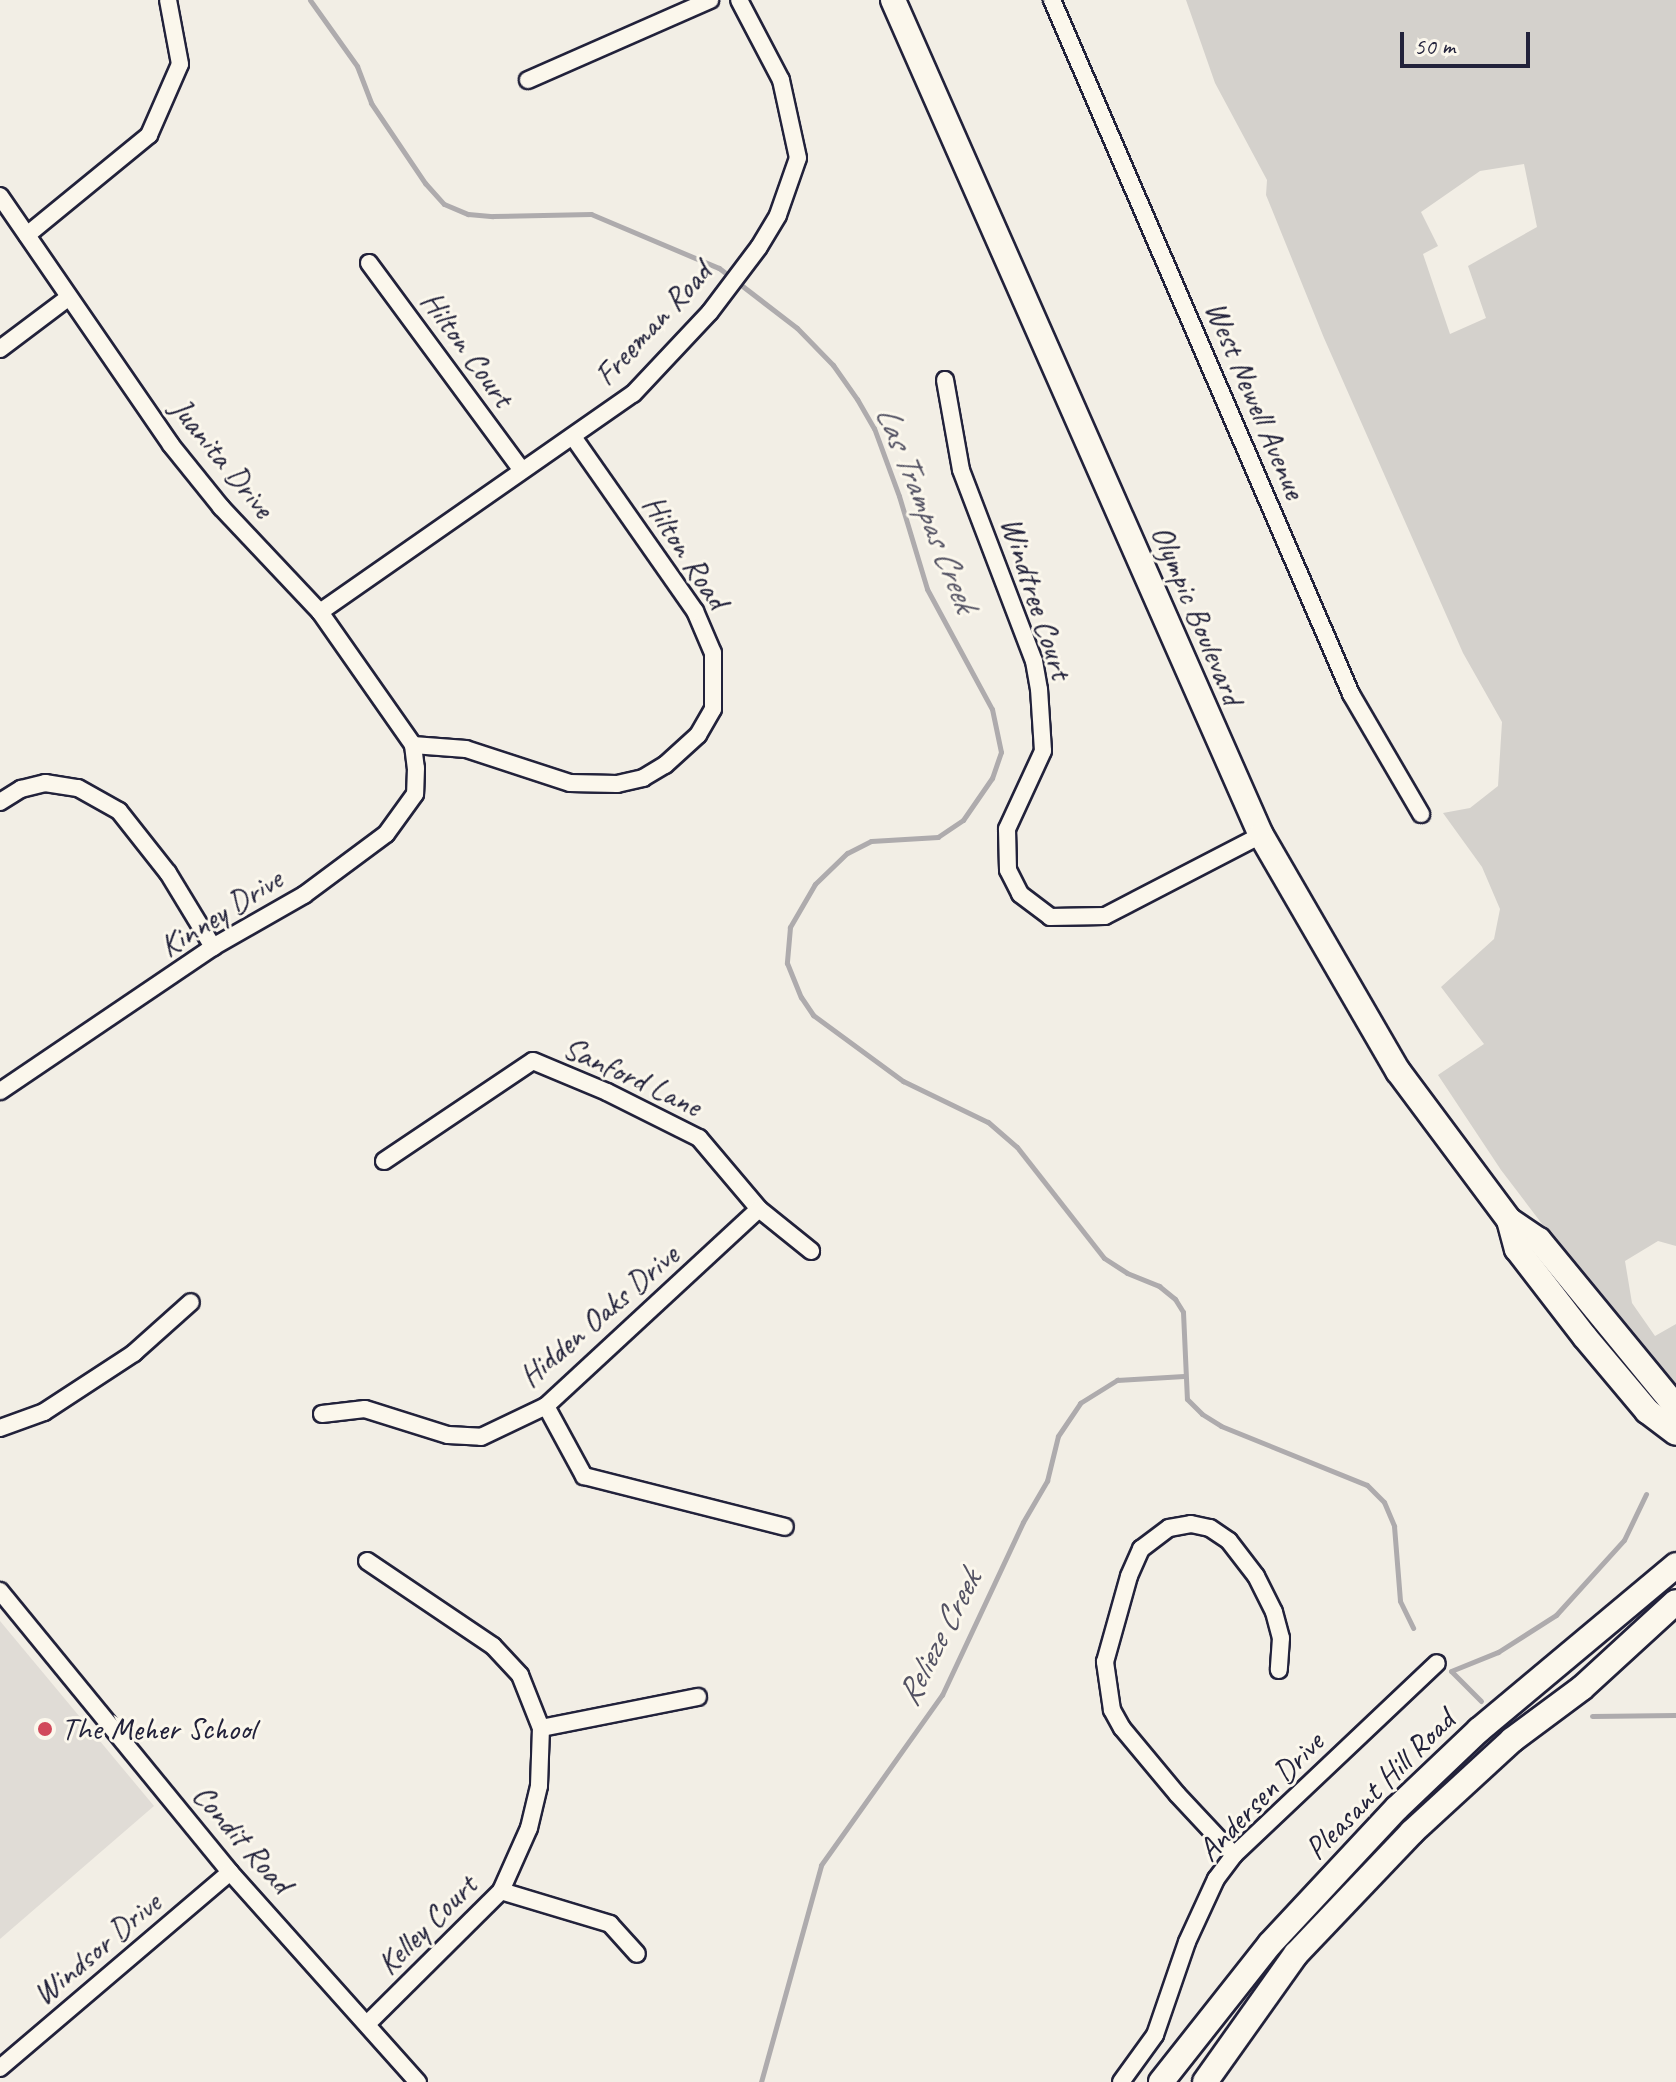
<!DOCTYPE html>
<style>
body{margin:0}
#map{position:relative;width:1676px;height:2082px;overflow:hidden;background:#f2eee5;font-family:Caveat,sans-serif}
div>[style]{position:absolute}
.built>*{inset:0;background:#e0dcd6}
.green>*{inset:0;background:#d4d1cc}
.stream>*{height:5px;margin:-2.5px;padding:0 2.5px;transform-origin:2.5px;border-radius:2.5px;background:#aeabad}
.roads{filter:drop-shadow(2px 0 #22223b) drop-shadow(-2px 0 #22223b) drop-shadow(0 2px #22223b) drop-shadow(0 -2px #22223b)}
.minor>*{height:16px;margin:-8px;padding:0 8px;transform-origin:8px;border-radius:8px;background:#fbf7ec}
.secondary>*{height:24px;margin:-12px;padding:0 12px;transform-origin:12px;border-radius:12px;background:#fbf7ec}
.dots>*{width:22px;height:22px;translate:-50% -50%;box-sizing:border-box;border:4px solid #fbf7ec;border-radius:50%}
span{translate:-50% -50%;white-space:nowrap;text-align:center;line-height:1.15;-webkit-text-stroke:6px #fbf7ec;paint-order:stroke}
.street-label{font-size:32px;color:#22223b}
.poi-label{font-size:32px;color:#22223b}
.left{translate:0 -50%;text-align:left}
.water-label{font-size:34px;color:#535263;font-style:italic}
.scale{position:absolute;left:1400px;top:32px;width:130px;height:36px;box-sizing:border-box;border:4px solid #22223b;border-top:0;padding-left:10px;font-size:24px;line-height:28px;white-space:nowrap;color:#22223b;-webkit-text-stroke:6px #fbf7ec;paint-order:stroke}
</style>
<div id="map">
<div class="built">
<i style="clip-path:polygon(0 1621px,154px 1806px,0 1939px)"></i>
</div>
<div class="green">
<i style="clip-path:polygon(evenodd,1186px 0,1676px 0,1676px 1246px,1658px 1241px,1625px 1261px,1632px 1303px,1655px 1336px,1676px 1324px,1676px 1390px,1555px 1241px,1501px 1170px,1438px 1075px,1484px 1044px,1441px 987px,1494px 939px,1500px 909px,1482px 867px,1443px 813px,1470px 808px,1498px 786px,1502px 722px,1463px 653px,1324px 338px,1266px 195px,1267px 180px,1215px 83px,1186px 0,1524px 164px,1537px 227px,1468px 266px,1486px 318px,1450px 334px,1423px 254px,1438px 246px,1421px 212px,1480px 171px,1524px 164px)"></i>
</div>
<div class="stream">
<i style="left:310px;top:0;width:81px;rotate:54.5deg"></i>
<i style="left:357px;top:66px;width:40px;rotate:69deg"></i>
<i style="left:371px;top:103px;width:97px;rotate:56deg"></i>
<i style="left:425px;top:183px;width:28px;rotate:48deg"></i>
<i style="left:444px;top:204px;width:26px;rotate:23deg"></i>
<i style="left:468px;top:214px;width:25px;rotate:5deg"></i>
<i style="left:493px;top:216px;width:98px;rotate:-1.2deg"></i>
<i style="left:591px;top:214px;width:139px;rotate:22.9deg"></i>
<i style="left:719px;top:268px;width:98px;rotate:37.6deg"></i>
<i style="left:797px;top:328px;width:52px;rotate:45.8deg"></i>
<i style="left:833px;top:365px;width:42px;rotate:54.8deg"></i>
<i style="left:857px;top:399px;width:34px;rotate:60deg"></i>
<i style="left:874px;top:428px;width:72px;rotate:69.8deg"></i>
<i style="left:899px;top:496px;width:97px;rotate:73.2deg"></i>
<i style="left:927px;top:589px;width:136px;rotate:61.6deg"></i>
<i style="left:992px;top:709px;width:44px;rotate:78.2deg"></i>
<i style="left:1001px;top:752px;width:28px;rotate:109deg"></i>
<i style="left:992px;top:778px;width:51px;rotate:124.6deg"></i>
<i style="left:963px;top:820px;width:30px;rotate:146deg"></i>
<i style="left:938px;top:837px;width:67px;rotate:176.6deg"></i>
<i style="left:871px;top:841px;width:27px;rotate:153deg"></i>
<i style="left:847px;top:853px;width:45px;rotate:135.9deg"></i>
<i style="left:815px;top:884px;width:50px;rotate:120.2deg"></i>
<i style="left:790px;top:927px;width:36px;rotate:95deg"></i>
<i style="left:787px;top:963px;width:37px;rotate:68deg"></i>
<i style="left:801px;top:997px;width:22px;rotate:56deg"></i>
<i style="left:813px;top:1015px;width:112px;rotate:36.3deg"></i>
<i style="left:903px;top:1081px;width:94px;rotate:25.8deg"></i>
<i style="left:988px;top:1122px;width:38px;rotate:41deg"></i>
<i style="left:1017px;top:1147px;width:141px;rotate:51.9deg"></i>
<i style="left:1104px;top:1258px;width:27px;rotate:33deg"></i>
<i style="left:1127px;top:1273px;width:35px;rotate:22deg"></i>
<i style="left:1159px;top:1286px;width:21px;rotate:39deg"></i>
<i style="left:1175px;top:1299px;width:15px;rotate:58deg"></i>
<i style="left:1183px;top:1312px;width:87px;rotate:87.4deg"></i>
<i style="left:1187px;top:1399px;width:21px;rotate:45deg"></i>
<i style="left:1202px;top:1414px;width:22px;rotate:32deg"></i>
<i style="left:1221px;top:1426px;width:157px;rotate:22deg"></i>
<i style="left:1367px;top:1485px;width:24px;rotate:45deg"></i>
<i style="left:1384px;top:1502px;width:26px;rotate:67deg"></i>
<i style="left:1394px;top:1526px;width:75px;rotate:85.4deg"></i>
<i style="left:1400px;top:1601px;width:30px;rotate:64deg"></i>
<i style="left:1481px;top:1701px;width:42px;rotate:-135deg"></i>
<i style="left:1451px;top:1671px;width:51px;rotate:-22deg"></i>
<i style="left:1498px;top:1652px;width:69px;rotate:-32.5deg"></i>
<i style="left:1556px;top:1615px;width:101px;rotate:-47.8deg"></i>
<i style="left:1624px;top:1540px;width:51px;rotate:-64.4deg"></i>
<i style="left:1592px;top:1716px;width:84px;rotate:-0.7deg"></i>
<i style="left:761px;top:2082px;width:225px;rotate:-74.5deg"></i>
<i style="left:821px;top:1865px;width:209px;rotate:-54.6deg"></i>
<i style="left:942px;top:1695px;width:191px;rotate:-64.9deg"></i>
<i style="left:1023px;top:1522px;width:48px;rotate:-59.7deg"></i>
<i style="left:1047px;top:1481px;width:46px;rotate:-76.3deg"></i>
<i style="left:1058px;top:1436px;width:40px;rotate:-56deg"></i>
<i style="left:1080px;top:1403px;width:44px;rotate:-31.9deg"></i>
<i style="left:1117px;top:1380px;width:67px;rotate:-3.4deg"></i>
</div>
<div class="roads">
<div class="minor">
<i style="left:1052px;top:0;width:756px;rotate:66.69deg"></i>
<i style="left:1351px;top:694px;width:139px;rotate:59.7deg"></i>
<i style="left:528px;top:80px;width:199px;rotate:-23.7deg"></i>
<i style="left:0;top:196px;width:302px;rotate:55.5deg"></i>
<i style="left:171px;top:445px;width:80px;rotate:51.1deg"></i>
<i style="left:221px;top:507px;width:144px;rotate:46.7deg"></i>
<i style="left:320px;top:612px;width:162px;rotate:55deg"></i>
<i style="left:413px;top:745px;width:23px;rotate:83deg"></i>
<i style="left:416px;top:768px;width:26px;rotate:92deg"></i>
<i style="left:415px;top:794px;width:49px;rotate:125.9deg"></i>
<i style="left:386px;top:834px;width:102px;rotate:143.4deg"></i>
<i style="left:304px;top:895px;width:105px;rotate:150.3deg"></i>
<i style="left:213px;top:947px;width:257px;rotate:145.9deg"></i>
<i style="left:27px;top:235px;width:158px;rotate:-39.3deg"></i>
<i style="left:149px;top:135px;width:77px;rotate:-66.4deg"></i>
<i style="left:180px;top:64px;width:65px;rotate:-100.6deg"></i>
<i style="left:369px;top:263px;width:256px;rotate:53.6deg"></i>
<i style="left:0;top:349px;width:85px;rotate:-36.9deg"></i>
<i style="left:945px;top:380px;width:91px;rotate:79.9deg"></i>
<i style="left:961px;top:470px;width:204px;rotate:69.1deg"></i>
<i style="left:1034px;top:661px;width:28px;rotate:80deg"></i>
<i style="left:1039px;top:689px;width:62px;rotate:86.3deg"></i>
<i style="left:1043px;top:751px;width:86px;rotate:114.8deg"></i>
<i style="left:1007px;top:829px;width:41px;rotate:88.6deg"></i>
<i style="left:1008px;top:870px;width:27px;rotate:63deg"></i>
<i style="left:1020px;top:894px;width:38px;rotate:37deg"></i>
<i style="left:1050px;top:917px;width:55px;rotate:-1deg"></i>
<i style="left:1105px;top:916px;width:176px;rotate:-27.4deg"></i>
<i style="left:320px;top:612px;width:381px;rotate:-34.9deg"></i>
<i style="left:633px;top:394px;width:112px;rotate:-46.8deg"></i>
<i style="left:710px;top:312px;width:81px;rotate:-53deg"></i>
<i style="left:759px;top:247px;width:37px;rotate:-59deg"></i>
<i style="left:778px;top:215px;width:60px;rotate:-70.7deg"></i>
<i style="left:798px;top:158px;width:80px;rotate:-102.3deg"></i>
<i style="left:781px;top:80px;width:90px;rotate:-117.7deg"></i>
<i style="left:413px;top:745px;width:53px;rotate:4.3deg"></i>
<i style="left:466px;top:749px;width:109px;rotate:18.1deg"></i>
<i style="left:570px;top:783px;width:47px;rotate:1.2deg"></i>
<i style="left:617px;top:784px;width:27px;rotate:-13deg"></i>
<i style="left:643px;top:778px;width:26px;rotate:-31deg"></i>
<i style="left:665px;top:765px;width:45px;rotate:-42.3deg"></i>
<i style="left:698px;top:735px;width:30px;rotate:-60deg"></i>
<i style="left:713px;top:709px;width:56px;rotate:-90deg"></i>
<i style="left:713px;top:653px;width:46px;rotate:-113.2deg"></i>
<i style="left:695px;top:611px;width:213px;rotate:-125deg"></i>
<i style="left:0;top:802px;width:25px;rotate:-32deg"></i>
<i style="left:21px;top:789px;width:25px;rotate:-14deg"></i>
<i style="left:45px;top:783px;width:33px;rotate:9deg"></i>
<i style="left:78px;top:788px;width:47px;rotate:29.3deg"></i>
<i style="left:119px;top:811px;width:79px;rotate:51.7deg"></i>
<i style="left:168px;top:873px;width:87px;rotate:58.7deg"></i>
<i style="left:384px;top:1161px;width:179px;rotate:-33.9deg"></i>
<i style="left:533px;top:1061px;width:80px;rotate:22.7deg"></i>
<i style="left:607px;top:1092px;width:103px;rotate:26.6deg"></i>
<i style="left:699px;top:1138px;width:93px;rotate:49.8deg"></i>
<i style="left:759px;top:1209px;width:67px;rotate:38.9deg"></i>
<i style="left:546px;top:1406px;width:80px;rotate:61.5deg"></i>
<i style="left:584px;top:1476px;width:207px;rotate:14.2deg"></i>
<i style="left:322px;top:1414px;width:43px;rotate:-6.6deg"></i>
<i style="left:365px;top:1409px;width:87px;rotate:17.4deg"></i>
<i style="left:448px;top:1435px;width:33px;rotate:3deg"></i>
<i style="left:481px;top:1437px;width:72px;rotate:-25.5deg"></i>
<i style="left:546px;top:1406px;width:290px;rotate:-42.8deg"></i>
<i style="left:0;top:1428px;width:47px;rotate:-20deg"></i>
<i style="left:44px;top:1412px;width:108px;rotate:-33.2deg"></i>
<i style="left:134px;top:1353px;width:76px;rotate:-41.8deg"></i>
<i style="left:367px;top:1561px;width:152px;rotate:34deg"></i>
<i style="left:493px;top:1646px;width:40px;rotate:47deg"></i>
<i style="left:520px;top:1675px;width:57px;rotate:68.4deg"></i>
<i style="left:541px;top:1728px;width:58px;rotate:92deg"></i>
<i style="left:539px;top:1786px;width:43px;rotate:103.4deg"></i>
<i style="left:529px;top:1828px;width:69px;rotate:114deg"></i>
<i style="left:501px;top:1891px;width:187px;rotate:135.2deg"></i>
<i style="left:0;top:1591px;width:363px;rotate:50.7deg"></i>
<i style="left:230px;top:1872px;width:282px;rotate:48.2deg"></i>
<i style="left:541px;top:1728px;width:160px;rotate:-11.2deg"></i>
<i style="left:1234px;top:1855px;width:83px;rotate:-133.1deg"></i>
<i style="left:1177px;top:1794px;width:86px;rotate:-129.8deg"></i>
<i style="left:1122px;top:1728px;width:21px;rotate:-119deg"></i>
<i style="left:1112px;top:1710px;width:49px;rotate:-98.3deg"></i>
<i style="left:1105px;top:1662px;width:89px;rotate:-74.4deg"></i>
<i style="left:1129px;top:1576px;width:30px;rotate:-66deg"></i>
<i style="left:1141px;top:1549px;width:35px;rotate:-37deg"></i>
<i style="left:1169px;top:1528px;width:22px;rotate:-10deg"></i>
<i style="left:1191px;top:1524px;width:19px;rotate:12deg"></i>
<i style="left:1210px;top:1528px;width:23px;rotate:34deg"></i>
<i style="left:1229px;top:1541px;width:44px;rotate:52.4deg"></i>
<i style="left:1256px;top:1576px;width:40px;rotate:63.4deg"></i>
<i style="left:1274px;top:1612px;width:27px;rotate:75deg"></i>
<i style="left:1281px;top:1638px;width:32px;rotate:94deg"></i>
<i style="left:501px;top:1891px;width:114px;rotate:16.8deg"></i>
<i style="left:610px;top:1924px;width:40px;rotate:48deg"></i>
<i style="left:0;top:2068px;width:302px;rotate:-40.4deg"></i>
<i style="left:1121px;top:2082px;width:58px;rotate:-54.1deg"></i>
<i style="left:1155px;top:2035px;width:98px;rotate:-71deg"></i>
<i style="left:1187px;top:1942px;width:69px;rotate:-65.3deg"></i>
<i style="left:1216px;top:1879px;width:30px;rotate:-53deg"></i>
<i style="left:1234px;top:1855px;width:279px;rotate:-43.4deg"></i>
</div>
<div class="secondary">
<i style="left:893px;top:0;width:912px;rotate:66.22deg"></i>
<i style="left:1261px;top:835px;width:273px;rotate:59.9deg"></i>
<i style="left:1398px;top:1071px;width:186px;rotate:53.3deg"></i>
<i style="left:1509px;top:1220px;width:36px;rotate:34deg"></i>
<i style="left:1539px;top:1240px;width:216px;rotate:50.6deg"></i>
<i style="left:1509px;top:1220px;width:30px;rotate:75deg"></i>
<i style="left:1517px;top:1249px;width:111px;rotate:52.3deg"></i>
<i style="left:1585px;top:1337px;width:97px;rotate:50deg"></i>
<i style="left:1647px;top:1411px;width:36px;rotate:37deg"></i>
<i style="left:1161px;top:2082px;width:176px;rotate:-51.7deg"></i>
<i style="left:1270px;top:1944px;width:186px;rotate:-47deg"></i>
<i style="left:1397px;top:1808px;width:113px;rotate:-43.6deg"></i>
<i style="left:1479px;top:1730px;width:257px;rotate:-39.9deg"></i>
<i style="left:1205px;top:2082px;width:157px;rotate:-54.6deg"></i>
<i style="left:1296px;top:1954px;width:168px;rotate:-46.4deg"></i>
<i style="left:1412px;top:1832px;width:136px;rotate:-42.6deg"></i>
<i style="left:1512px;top:1740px;width:87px;rotate:-36.6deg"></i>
<i style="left:1582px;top:1688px;width:127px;rotate:-42.5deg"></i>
</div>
</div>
<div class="dots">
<i style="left:45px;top:1729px;background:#d1495b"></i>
</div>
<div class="street-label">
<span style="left:653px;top:324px;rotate:-47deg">Freeman Road</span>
<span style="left:467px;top:349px;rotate:54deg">Hilton Court</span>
<span style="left:1255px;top:400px;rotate:67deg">West Newell Avenue</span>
<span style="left:222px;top:458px;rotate:51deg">Juanita Drive</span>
<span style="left:685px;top:552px;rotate:57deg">Hilton Road</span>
<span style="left:1036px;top:598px;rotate:72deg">Windtree Court</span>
<span style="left:1197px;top:615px;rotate:67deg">Olympic Boulevard</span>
<span style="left:221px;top:913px;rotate:-32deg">Kinney Drive</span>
<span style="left:632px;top:1077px;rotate:25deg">Sanford Lane</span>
<span style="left:599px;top:1316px;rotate:-41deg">Hidden Oaks Drive</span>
<span style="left:1380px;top:1785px;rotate:-45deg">Pleasant Hill Road</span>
<span style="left:1261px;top:1797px;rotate:-46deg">Andersen Drive</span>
<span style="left:242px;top:1839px;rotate:49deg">Condit Road</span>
<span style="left:427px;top:1925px;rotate:-45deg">Kelley Court</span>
<span style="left:97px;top:1949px;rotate:-40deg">Windsor Drive</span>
</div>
<div class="poi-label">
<span class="left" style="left:61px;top:1729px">The Meher School</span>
</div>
<div class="water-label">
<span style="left:927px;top:508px;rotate:68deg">Las Trampas Creek</span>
<span style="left:938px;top:1638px;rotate:-63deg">Relieze Creek</span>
</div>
<div class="scale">50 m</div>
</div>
